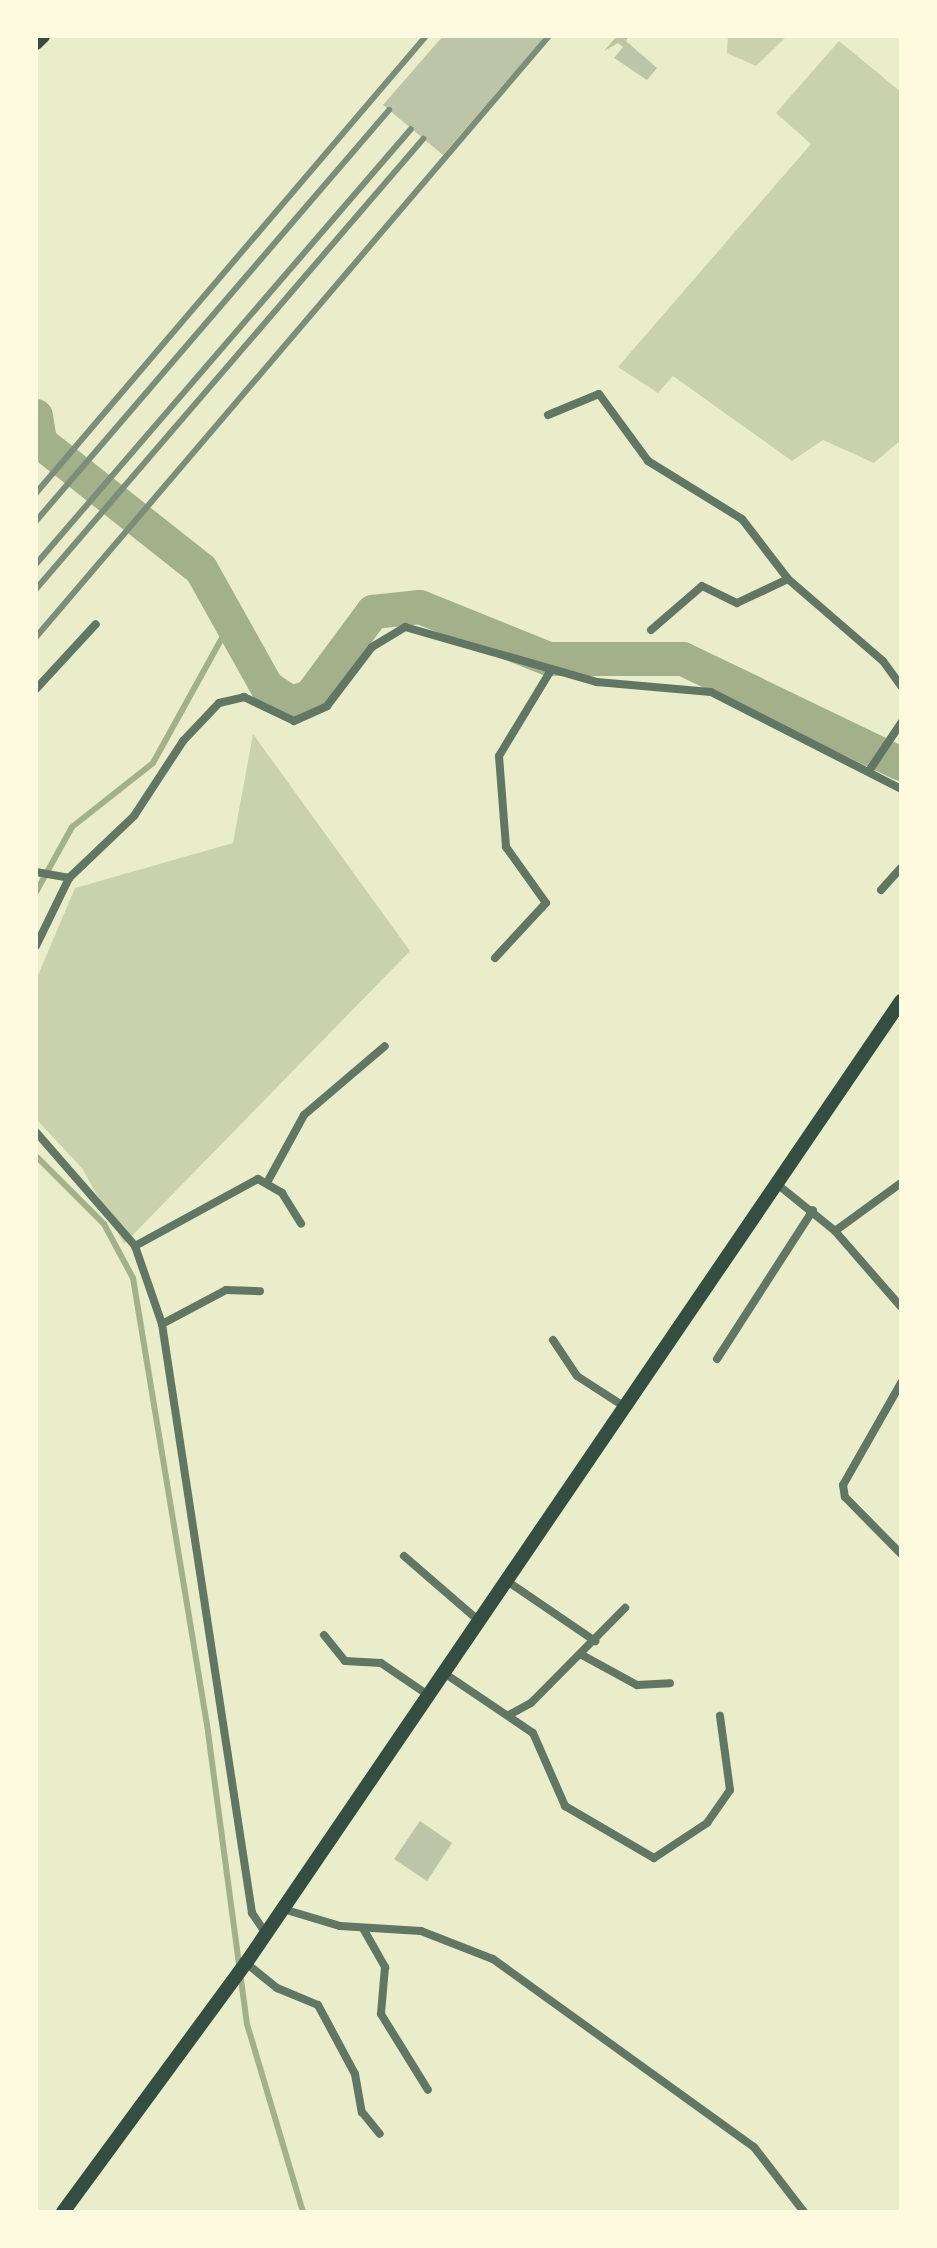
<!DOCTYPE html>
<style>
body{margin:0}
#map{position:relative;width:937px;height:2248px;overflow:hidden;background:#e9edc9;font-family:"Roboto Serif",serif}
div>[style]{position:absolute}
.green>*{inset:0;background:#cad2ad}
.stream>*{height:6px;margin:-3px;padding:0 3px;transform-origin:3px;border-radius:3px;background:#a3b18a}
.river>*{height:34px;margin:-17px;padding:0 17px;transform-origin:17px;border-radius:17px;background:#a3b18a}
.building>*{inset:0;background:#bcc5a7}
.minor>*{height:8px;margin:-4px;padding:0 4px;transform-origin:4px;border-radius:4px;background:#617663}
.primary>*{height:14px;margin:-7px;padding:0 7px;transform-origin:7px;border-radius:7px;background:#344e41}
.rail>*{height:6px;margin:-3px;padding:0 3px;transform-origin:3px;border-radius:3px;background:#7c8e77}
span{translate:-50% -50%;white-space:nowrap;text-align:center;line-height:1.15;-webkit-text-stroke:8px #fefae0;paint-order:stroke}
.frame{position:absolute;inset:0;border:38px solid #fefae0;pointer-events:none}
</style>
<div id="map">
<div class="green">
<i style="clip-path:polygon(728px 36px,787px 36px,756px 66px,727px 53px)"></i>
<i style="clip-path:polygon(839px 41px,901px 92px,901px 440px,874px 463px,823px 440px,792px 461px,673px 376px,658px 393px,618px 367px,811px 144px,776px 113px)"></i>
<i style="clip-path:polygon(253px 734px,410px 951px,124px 1244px,82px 1168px,36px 1119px,36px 980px,75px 888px,233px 843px)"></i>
</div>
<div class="stream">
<i style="left:36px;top:892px;width:74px;rotate:-61deg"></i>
<i style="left:72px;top:827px;width:103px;rotate:-38.3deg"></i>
<i style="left:153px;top:763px;width:155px;rotate:-61.1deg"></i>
<i style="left:36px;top:1156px;width:96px;rotate:45deg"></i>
<i style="left:104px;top:1224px;width:61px;rotate:61.8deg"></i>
<i style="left:133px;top:1278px;width:460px;rotate:80.6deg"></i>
<i style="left:208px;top:1732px;width:295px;rotate:82.4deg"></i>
<i style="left:247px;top:2024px;width:196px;rotate:73.4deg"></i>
</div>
<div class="river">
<i style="left:36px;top:416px;width:26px;rotate:81deg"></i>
<i style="left:40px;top:442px;width:205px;rotate:38.3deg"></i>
<i style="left:201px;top:569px;width:135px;rotate:60.8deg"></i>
<i style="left:267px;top:687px;width:29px;rotate:34deg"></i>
<i style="left:291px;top:703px;width:20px;rotate:-18deg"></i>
<i style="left:310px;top:697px;width:106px;rotate:-53.5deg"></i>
<i style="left:373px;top:612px;width:47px;rotate:-6.1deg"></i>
<i style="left:420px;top:607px;width:139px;rotate:22deg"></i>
<i style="left:549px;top:659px;width:134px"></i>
<i style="left:683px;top:659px;width:242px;rotate:25.7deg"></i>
</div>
<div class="building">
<i style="clip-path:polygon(443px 36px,545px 36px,443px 155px,383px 105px)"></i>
<i style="clip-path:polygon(617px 36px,629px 36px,626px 41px,657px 68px,647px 80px,614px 58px,623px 47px,618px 43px,604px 51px)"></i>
<i style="clip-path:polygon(420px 1821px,452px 1843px,427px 1881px,394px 1859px)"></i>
</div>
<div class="minor">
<i style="left:548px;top:415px;width:55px;rotate:-22.4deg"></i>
<i style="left:599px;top:394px;width:83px;rotate:53.8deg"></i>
<i style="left:648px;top:461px;width:110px;rotate:31.7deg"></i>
<i style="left:742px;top:519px;width:76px;rotate:52.5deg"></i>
<i style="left:788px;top:579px;width:125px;rotate:40.8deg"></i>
<i style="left:883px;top:661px;width:31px;rotate:54deg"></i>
<i style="left:651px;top:630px;width:67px;rotate:-40.8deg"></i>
<i style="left:702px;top:586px;width:39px;rotate:26deg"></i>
<i style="left:737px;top:603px;width:56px;rotate:-25.2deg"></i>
<i style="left:36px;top:689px;width:88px;rotate:-47.3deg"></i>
<i style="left:869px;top:771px;width:58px;rotate:-56.3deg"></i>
<i style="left:36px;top:872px;width:34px;rotate:10deg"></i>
<i style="left:881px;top:890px;width:30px;rotate:-48deg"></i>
<i style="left:36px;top:946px;width:76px;rotate:-64.1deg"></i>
<i style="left:69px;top:878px;width:90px;rotate:-43.6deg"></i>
<i style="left:134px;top:816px;width:90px;rotate:-56.8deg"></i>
<i style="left:183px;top:741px;width:52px;rotate:-46.5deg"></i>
<i style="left:219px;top:703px;width:26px;rotate:-13deg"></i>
<i style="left:244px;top:697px;width:55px;rotate:25.6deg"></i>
<i style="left:294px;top:721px;width:36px;rotate:-24deg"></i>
<i style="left:327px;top:706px;width:74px;rotate:-52.7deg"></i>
<i style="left:372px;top:647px;width:39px;rotate:-31deg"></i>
<i style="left:405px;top:627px;width:200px;rotate:16deg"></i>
<i style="left:597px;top:682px;width:114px;rotate:5deg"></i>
<i style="left:711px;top:692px;width:213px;rotate:27deg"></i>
<i style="left:495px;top:958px;width:75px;rotate:-47.2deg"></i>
<i style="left:546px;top:903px;width:69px;rotate:-125.5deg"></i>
<i style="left:506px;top:847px;width:91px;rotate:-94.4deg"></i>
<i style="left:499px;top:756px;width:100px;rotate:-58.8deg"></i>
<i style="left:36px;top:1132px;width:151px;rotate:49deg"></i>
<i style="left:135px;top:1246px;width:83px;rotate:70.9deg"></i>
<i style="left:162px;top:1324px;width:596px;rotate:81.31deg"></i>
<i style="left:252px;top:1913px;width:25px;rotate:56deg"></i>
<i style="left:269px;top:1179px;width:73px;rotate:-61.3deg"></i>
<i style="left:304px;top:1115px;width:106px;rotate:-40.4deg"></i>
<i style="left:777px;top:1184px;width:75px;rotate:39deg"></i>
<i style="left:835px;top:1231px;width:101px;rotate:49deg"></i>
<i style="left:835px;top:1231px;width:82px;rotate:-36deg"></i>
<i style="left:135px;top:1246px;width:140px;rotate:-28.6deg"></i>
<i style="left:258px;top:1179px;width:28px;rotate:30deg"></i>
<i style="left:282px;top:1193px;width:36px;rotate:58deg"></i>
<i style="left:162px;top:1324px;width:72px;rotate:-28deg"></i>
<i style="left:226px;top:1290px;width:34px;rotate:2deg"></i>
<i style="left:553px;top:1340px;width:43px;rotate:56.3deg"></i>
<i style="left:577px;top:1376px;width:57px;rotate:32.9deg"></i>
<i style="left:717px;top:1359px;width:177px;rotate:-57.2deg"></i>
<i style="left:901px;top:1383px;width:117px;rotate:119.6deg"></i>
<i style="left:843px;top:1485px;width:12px;rotate:81deg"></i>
<i style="left:845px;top:1497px;width:80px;rotate:45.5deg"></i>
<i style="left:404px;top:1556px;width:99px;rotate:40.9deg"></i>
<i style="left:507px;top:1581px;width:107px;rotate:34.3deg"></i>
<i style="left:324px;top:1635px;width:33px;rotate:51deg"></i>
<i style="left:345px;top:1661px;width:36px;rotate:3deg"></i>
<i style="left:381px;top:1663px;width:57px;rotate:34.2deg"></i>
<i style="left:582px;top:1655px;width:63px;rotate:28.6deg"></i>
<i style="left:637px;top:1685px;width:33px;rotate:-3deg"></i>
<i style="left:444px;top:1673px;width:107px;rotate:34deg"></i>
<i style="left:533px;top:1733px;width:80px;rotate:66.3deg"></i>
<i style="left:565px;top:1806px;width:103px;rotate:30.3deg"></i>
<i style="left:654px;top:1858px;width:64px;rotate:-33.4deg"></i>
<i style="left:707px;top:1823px;width:40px;rotate:-55.1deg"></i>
<i style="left:730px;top:1790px;width:75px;rotate:-97.7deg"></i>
<i style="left:509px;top:1715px;width:25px;rotate:-29deg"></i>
<i style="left:531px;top:1703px;width:134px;rotate:-45.3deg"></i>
<i style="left:283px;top:1909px;width:59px;rotate:16.6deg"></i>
<i style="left:340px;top:1926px;width:81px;rotate:3.5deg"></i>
<i style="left:421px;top:1931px;width:77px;rotate:21.3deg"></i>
<i style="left:493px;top:1959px;width:322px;rotate:35.8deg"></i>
<i style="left:754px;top:2147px;width:82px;rotate:52.4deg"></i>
<i style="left:364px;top:1930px;width:43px;rotate:60.4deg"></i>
<i style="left:385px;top:1967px;width:47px;rotate:94.9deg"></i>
<i style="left:381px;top:2014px;width:89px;rotate:58.3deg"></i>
<i style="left:246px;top:1963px;width:40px;rotate:39deg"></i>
<i style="left:277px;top:1988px;width:44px;rotate:22.5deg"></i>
<i style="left:318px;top:2005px;width:78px;rotate:61.8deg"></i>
<i style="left:355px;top:2074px;width:39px;rotate:80deg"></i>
<i style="left:362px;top:2112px;width:28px;rotate:51deg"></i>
</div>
<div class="primary">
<i style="left:36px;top:43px;width:10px;rotate:-45deg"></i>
<i style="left:63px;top:2212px;width:309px;rotate:-53.7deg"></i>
<i style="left:246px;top:1963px;width:1164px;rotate:-55.75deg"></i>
</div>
<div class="rail">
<i style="left:36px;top:493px;width:601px;rotate:-49.52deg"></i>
<i style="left:36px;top:521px;width:542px;rotate:-49.34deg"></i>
<i style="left:36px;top:564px;width:574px;rotate:-49.24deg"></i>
<i style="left:36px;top:589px;width:594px;rotate:-49.3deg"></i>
<i style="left:36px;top:637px;width:790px;rotate:-49.52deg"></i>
</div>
<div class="frame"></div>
</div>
